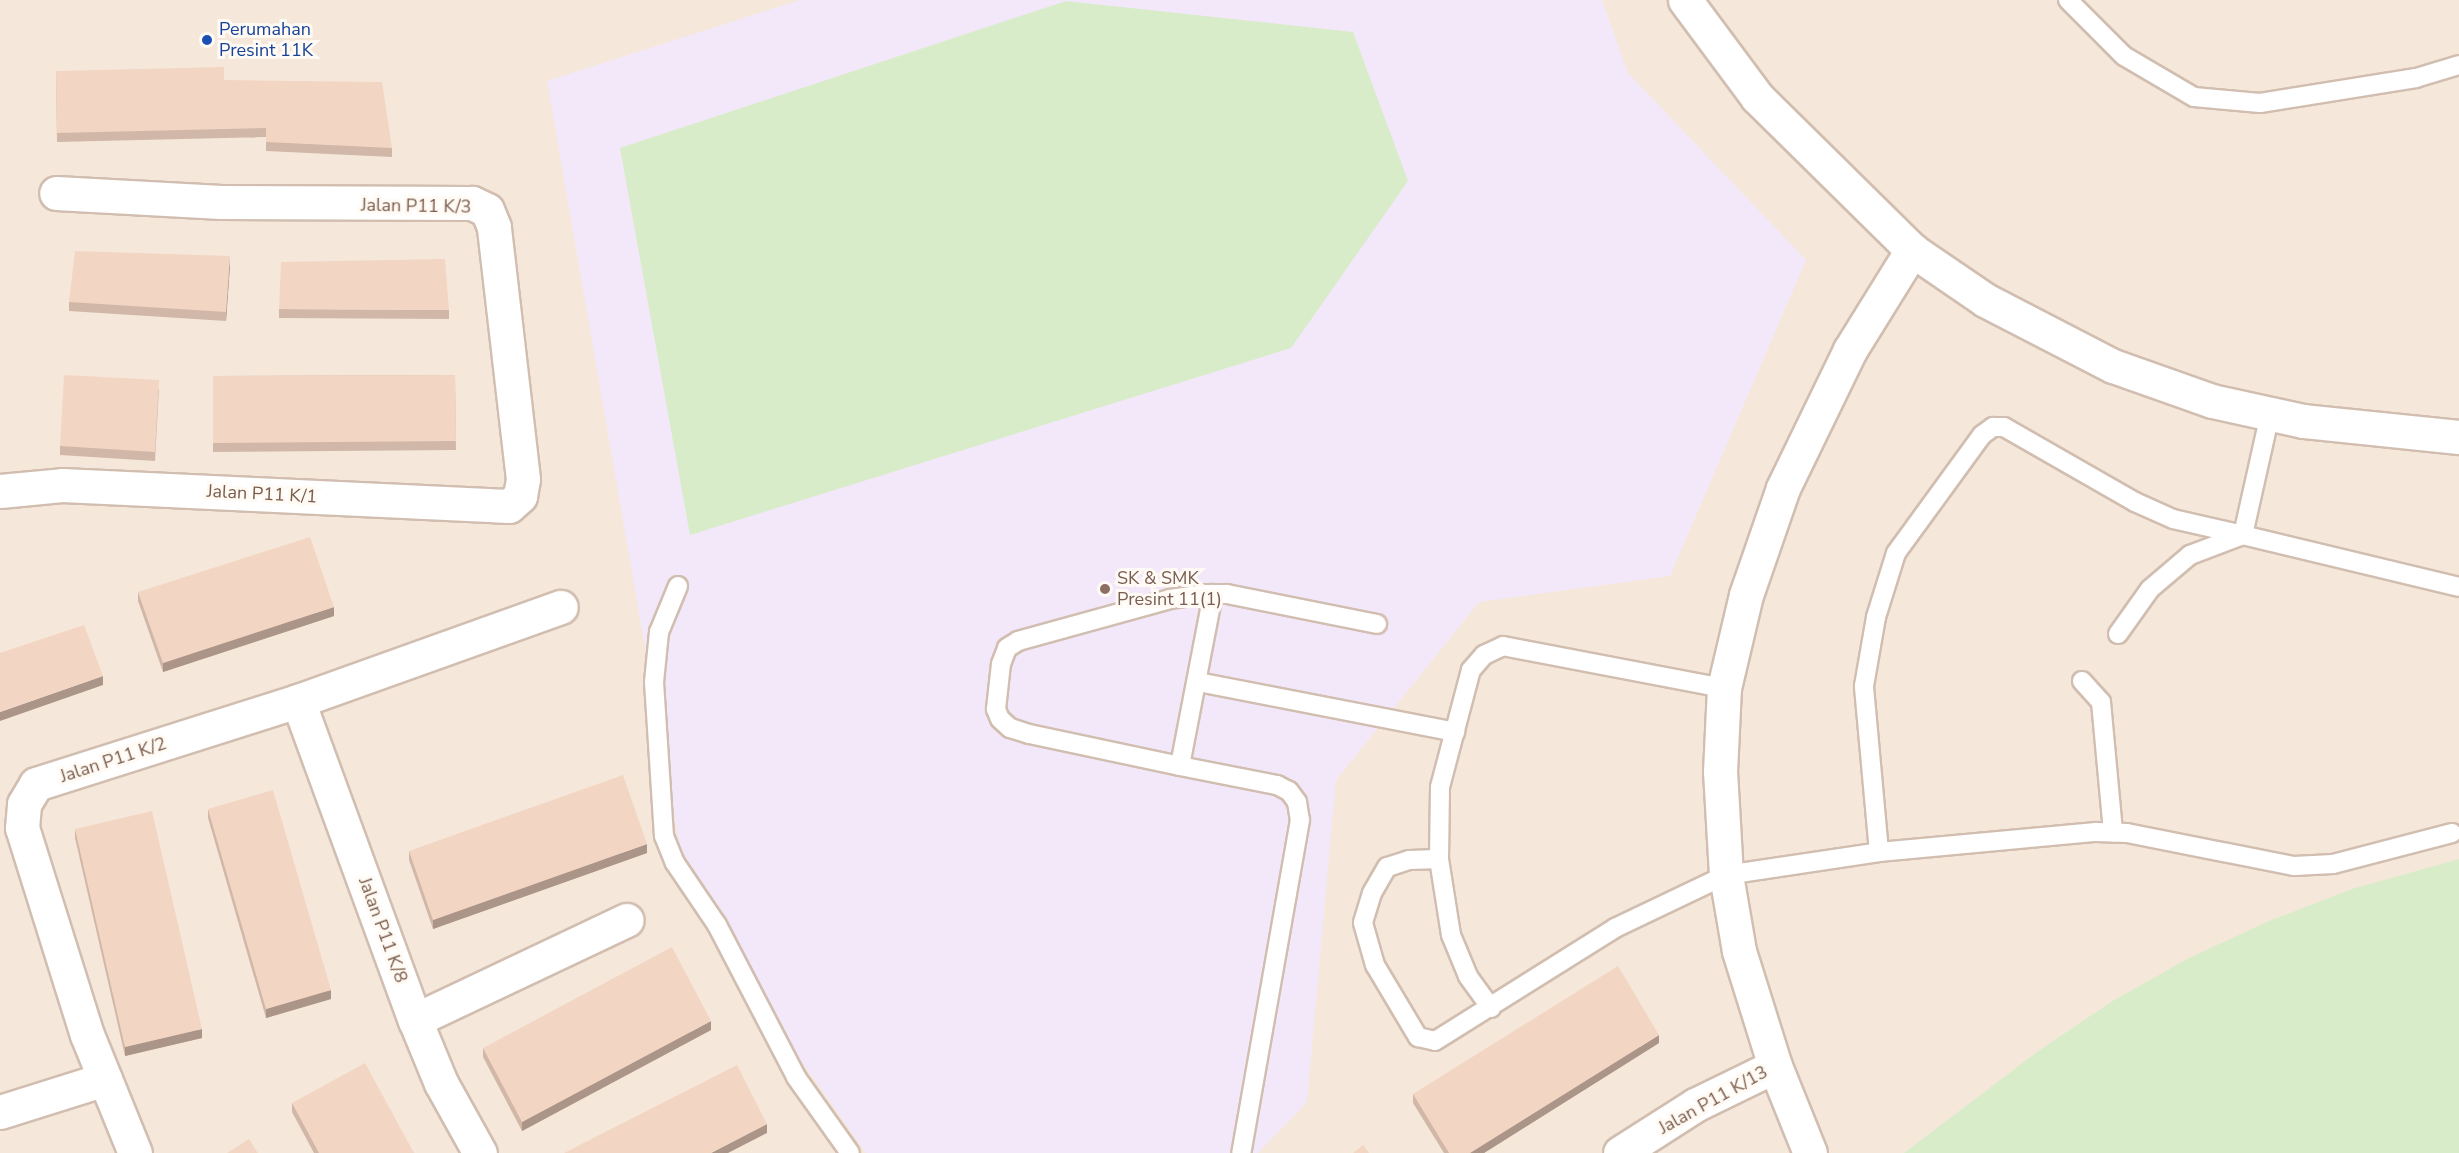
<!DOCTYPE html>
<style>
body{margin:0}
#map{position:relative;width:2459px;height:1153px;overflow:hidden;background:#fdf6ec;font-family:"Nunito Sans",sans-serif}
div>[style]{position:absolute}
.residential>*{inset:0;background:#f5e8da}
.education>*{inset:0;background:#f3e8fa}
.green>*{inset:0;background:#d8ecc9}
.roads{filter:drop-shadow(2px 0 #d1beb0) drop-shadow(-2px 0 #d1beb0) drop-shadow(0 2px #d1beb0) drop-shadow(0 -2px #d1beb0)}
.lane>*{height:18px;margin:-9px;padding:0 9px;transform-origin:9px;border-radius:9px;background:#fff}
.street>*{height:33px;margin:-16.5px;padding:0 16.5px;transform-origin:16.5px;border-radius:16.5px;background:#fff}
.secondary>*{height:33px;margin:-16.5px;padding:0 16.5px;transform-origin:16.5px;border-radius:16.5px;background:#fff}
.wall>*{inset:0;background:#d1b7a8}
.shaded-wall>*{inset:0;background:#aa9588}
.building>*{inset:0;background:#f3d5c3}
.dots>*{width:16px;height:16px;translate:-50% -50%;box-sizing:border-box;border:3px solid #fffaf3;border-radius:50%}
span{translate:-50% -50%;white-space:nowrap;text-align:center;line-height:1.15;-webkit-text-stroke:6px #fffaf3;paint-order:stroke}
.transit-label{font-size:18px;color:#164399}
.left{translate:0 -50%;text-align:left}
.street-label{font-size:18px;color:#7a5c4d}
.education-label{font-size:18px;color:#785e54}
</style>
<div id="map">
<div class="residential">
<i style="clip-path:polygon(0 0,2459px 0,2459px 1153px,0 1153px)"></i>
</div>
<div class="education">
<i style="clip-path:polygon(800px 0,1602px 0,1628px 73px,1806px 260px,1670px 576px,1479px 602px,1336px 780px,1307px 1102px,1258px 1153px,866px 1153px,689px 902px,547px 81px)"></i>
</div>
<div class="green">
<i style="clip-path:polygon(1066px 1px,1353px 32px,1408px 181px,1291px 348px,690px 535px,620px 148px)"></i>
<i style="clip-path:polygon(2459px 859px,2459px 1153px,1904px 1153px,2037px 1052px,2111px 1002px,2189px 958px,2269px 921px,2352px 889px)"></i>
</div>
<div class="roads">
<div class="lane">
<i style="left:2068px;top:0;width:79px;rotate:45deg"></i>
<i style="left:2124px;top:56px;width:81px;rotate:30.4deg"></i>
<i style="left:2194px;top:97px;width:66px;rotate:5.2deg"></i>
<i style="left:2260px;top:103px;width:158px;rotate:-9.1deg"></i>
<i style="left:2416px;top:78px;width:45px;rotate:-16.8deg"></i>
<i style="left:2270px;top:414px;width:124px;rotate:102.6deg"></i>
<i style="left:2243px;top:535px;width:222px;rotate:13.5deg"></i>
<i style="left:678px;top:586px;width:50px;rotate:112.4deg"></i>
<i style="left:659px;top:632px;width:50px;rotate:95.7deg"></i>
<i style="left:654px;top:682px;width:154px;rotate:86.3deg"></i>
<i style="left:664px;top:836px;width:29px;rotate:68deg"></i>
<i style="left:675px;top:863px;width:75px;rotate:55.9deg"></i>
<i style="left:717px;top:925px;width:171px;rotate:62.5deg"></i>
<i style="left:796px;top:1077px;width:93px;rotate:54.6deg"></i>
<i style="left:1213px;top:594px;width:175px;rotate:100.9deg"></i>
<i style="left:1180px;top:766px;width:154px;rotate:-168deg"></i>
<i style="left:1029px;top:734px;width:20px;rotate:-162deg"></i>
<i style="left:1010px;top:728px;width:13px;rotate:-138deg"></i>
<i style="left:1000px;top:719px;width:11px;rotate:-112deg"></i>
<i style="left:996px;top:709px;width:45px;rotate:-83.7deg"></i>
<i style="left:1001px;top:664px;width:17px;rotate:-69deg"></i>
<i style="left:1007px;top:648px;width:13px;rotate:-32deg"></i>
<i style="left:1018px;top:641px;width:158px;rotate:-15.4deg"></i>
<i style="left:1170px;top:599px;width:35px;rotate:-8deg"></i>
<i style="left:1205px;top:594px;width:22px"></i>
<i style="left:1227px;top:594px;width:153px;rotate:11.3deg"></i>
<i style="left:2118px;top:634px;width:55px;rotate:-54.6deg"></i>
<i style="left:2150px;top:589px;width:52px;rotate:-40.4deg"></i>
<i style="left:2190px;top:555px;width:57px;rotate:-20.7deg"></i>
<i style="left:2082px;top:681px;width:28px;rotate:48deg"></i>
<i style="left:2101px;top:702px;width:131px;rotate:84.7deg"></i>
<i style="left:1198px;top:682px;width:262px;rotate:11deg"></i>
<i style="left:1180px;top:766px;width:99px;rotate:11.1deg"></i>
<i style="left:1277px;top:785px;width:13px;rotate:27deg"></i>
<i style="left:1289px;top:791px;width:14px;rotate:54deg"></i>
<i style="left:1297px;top:802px;width:18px;rotate:81deg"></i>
<i style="left:1300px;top:820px;width:338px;rotate:100deg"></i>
<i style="left:1879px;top:852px;width:167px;rotate:-95.2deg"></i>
<i style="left:1864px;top:686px;width:70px;rotate:-80.1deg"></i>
<i style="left:1876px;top:617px;width:67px;rotate:-72.6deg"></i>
<i style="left:1896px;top:553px;width:146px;rotate:-53.9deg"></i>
<i style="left:1982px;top:435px;width:14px;rotate:-36deg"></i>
<i style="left:1993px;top:427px;width:11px"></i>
<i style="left:2004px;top:427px;width:151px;rotate:29.8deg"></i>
<i style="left:2135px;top:502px;width:42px;rotate:24.1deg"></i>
<i style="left:2173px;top:519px;width:72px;rotate:12.9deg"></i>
<i style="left:1439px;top:859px;width:30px;rotate:178deg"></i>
<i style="left:1409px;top:860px;width:23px;rotate:162deg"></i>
<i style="left:1387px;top:867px;width:30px;rotate:120deg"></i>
<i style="left:1372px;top:893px;width:31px;rotate:107deg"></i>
<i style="left:1363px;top:923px;width:44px;rotate:74.1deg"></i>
<i style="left:1375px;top:965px;width:84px;rotate:59.2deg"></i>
<i style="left:1418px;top:1037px;width:17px;rotate:13deg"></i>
<i style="left:1435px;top:1041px;width:213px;rotate:-32.1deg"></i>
<i style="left:1615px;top:928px;width:123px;rotate:-25.5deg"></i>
<i style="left:1726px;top:875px;width:155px;rotate:-8.5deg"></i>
<i style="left:1879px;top:852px;width:218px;rotate:-5.3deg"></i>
<i style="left:2096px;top:832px;width:31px;rotate:2deg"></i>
<i style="left:2127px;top:833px;width:170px;rotate:11.2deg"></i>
<i style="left:2294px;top:866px;width:39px;rotate:-3deg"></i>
<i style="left:2333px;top:864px;width:123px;rotate:-14.6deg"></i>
<i style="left:1491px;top:1008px;width:39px;rotate:-126deg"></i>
<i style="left:1468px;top:976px;width:44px;rotate:-112.5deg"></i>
<i style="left:1451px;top:935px;width:77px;rotate:-99deg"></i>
<i style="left:1439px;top:859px;width:72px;rotate:-89.2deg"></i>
<i style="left:1440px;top:787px;width:121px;rotate:-75.2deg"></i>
<i style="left:1471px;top:670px;width:20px;rotate:-49deg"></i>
<i style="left:1484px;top:655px;width:21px;rotate:-25deg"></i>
<i style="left:1503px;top:646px;width:225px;rotate:10.8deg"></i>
</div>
<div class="street">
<i style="left:0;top:491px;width:62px;rotate:-5.5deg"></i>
<i style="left:62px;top:485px;width:447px;rotate:2.7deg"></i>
<i style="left:509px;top:506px;width:15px;rotate:-42deg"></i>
<i style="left:520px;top:496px;width:17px;rotate:-80deg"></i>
<i style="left:523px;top:479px;width:254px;rotate:-96.6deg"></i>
<i style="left:494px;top:227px;width:18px;rotate:-112deg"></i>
<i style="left:487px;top:210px;width:17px;rotate:-155deg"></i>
<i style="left:472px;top:203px;width:251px;rotate:-179.8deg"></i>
<i style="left:221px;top:202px;width:165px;rotate:-176.9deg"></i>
<i style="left:298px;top:701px;width:340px;rotate:69.9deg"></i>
<i style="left:415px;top:1020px;width:68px;rotate:67.6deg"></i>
<i style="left:441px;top:1083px;width:80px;rotate:60.9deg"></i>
<i style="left:415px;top:1020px;width:234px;rotate:-25.3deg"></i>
<i style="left:0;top:1112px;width:110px;rotate:-17.4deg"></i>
<i style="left:135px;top:1153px;width:127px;rotate:-112.1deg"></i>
<i style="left:87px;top:1035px;width:217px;rotate:-107.4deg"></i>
<i style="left:22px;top:828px;width:24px;rotate:-85deg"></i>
<i style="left:24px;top:804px;width:23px;rotate:-59deg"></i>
<i style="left:36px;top:784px;width:275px;rotate:-17.6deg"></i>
<i style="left:298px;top:701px;width:279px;rotate:-19.7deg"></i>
<i style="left:1620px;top:1153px;width:89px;rotate:-32.6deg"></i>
<i style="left:1695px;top:1105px;width:89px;rotate:-26deg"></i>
<i style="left:1810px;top:1153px;width:94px;rotate:-111.9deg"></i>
<i style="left:1775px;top:1066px;width:121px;rotate:-107.4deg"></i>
<i style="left:1739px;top:951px;width:77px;rotate:-99.7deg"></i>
<i style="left:1726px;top:875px;width:103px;rotate:-93.3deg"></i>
<i style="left:1720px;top:772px;width:84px;rotate:-87.3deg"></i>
<i style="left:1724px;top:688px;width:96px;rotate:-76.7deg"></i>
<i style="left:1746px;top:595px;width:113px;rotate:-70.9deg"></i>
<i style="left:1783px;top:488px;width:153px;rotate:-64.1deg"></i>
<i style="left:1850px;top:350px;width:118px;rotate:-58.2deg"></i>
</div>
<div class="secondary">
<i style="left:1685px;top:0;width:121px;rotate:53.4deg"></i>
<i style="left:1757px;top:97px;width:218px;rotate:44.6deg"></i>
<i style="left:1912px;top:250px;width:88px;rotate:34.4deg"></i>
<i style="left:1985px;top:300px;width:144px;rotate:27.3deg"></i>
<i style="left:2113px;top:366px;width:105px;rotate:19.5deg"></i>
<i style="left:2212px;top:401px;width:94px;rotate:12.3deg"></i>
<i style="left:2304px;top:421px;width:156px;rotate:5.9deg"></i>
</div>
</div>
<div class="wall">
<i style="clip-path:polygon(56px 71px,224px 80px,392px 148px,392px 157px,266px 151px,266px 137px,57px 142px)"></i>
<i style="clip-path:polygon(230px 265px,226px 321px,69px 311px,69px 302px)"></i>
<i style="clip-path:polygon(279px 309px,449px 310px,449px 319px,279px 318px)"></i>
<i style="clip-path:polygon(455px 375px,456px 450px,213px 452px,213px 376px)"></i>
<i style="clip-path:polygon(159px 389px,155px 461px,60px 455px,60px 446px)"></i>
<i style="clip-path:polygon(138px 592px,334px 616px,163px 672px,138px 601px)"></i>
<i style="clip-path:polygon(208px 809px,331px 999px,266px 1018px,208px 818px)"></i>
<i style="clip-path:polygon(75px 829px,202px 1038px,125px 1056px,75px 838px)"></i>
<i style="clip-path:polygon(409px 851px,647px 853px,433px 929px,409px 860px)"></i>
<i style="clip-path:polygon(711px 1030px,522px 1131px,483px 1057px,483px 1048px)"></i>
<i style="clip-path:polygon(1659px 1043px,1484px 1153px,1444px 1153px,1413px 1103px,1413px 1094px)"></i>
<i style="clip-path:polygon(292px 1103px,414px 1153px,314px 1153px,292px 1112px)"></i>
</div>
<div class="shaded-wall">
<i style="clip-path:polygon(230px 256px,230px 265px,226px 321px,226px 312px)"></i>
<i style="clip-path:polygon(334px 607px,334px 616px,163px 672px,163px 663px)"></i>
<i style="clip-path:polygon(103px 676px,103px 685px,0 721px,0 712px)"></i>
<i style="clip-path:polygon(647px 844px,647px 853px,433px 929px,433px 920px)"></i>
<i style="clip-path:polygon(331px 990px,331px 999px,266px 1018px,266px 1009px)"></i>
<i style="clip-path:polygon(711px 1021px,711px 1030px,522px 1131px,522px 1122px)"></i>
<i style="clip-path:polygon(202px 1029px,202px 1038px,125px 1056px,125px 1047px)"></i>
<i style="clip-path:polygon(1659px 1035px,1659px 1043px,1484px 1153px,1470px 1153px)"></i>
<i style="clip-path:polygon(767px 1124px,767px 1133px,728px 1153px,711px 1153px)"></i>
</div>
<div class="building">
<i style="clip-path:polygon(224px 67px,224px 80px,382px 82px,392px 148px,266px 142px,266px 128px,57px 133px,56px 71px)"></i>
<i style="clip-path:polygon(75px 251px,230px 256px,226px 312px,69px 302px)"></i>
<i style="clip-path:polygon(445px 259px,449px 310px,279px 309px,281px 262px)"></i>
<i style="clip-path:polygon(64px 375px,159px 380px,155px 452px,60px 446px)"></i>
<i style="clip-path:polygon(455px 375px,456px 441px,213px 443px,213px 376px)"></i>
<i style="clip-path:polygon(310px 537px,334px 607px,163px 663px,138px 592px)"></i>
<i style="clip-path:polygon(84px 625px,103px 676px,0 712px,0 653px)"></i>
<i style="clip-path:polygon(623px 775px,647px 844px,433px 920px,409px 851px)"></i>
<i style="clip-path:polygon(273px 790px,331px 990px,266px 1009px,208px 809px)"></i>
<i style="clip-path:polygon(152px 811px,202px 1029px,125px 1047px,75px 829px)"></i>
<i style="clip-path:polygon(672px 947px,711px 1021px,522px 1122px,483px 1048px)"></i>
<i style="clip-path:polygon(1618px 966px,1659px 1035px,1470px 1153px,1449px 1153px,1413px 1094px)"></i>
<i style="clip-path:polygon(365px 1063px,414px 1153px,319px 1153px,292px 1103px)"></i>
<i style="clip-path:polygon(737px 1065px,767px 1124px,711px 1153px,564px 1153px)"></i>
<i style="clip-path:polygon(249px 1139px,258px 1153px,227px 1153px)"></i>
<i style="clip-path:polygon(1363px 1145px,1369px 1153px,1353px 1153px)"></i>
</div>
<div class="dots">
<i style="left:207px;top:40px;background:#1a4fb4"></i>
<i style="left:1105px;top:589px;background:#8d6e63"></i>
</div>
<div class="transit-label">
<span class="left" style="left:219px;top:40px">Perumahan<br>Presint 11K</span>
</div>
<div class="street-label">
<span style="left:416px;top:206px;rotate:1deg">Jalan P11 K/3</span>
<span style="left:262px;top:494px;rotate:3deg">Jalan P11 K/1</span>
<span style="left:113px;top:760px;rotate:-18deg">Jalan P11 K/2</span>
<span style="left:383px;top:930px;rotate:70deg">Jalan P11 K/8</span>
<span style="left:1713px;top:1100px;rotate:-29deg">Jalan P11 K/13</span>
</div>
<div class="education-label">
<span class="left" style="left:1117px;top:589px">SK &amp; SMK<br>Presint 11(1)</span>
</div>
</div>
